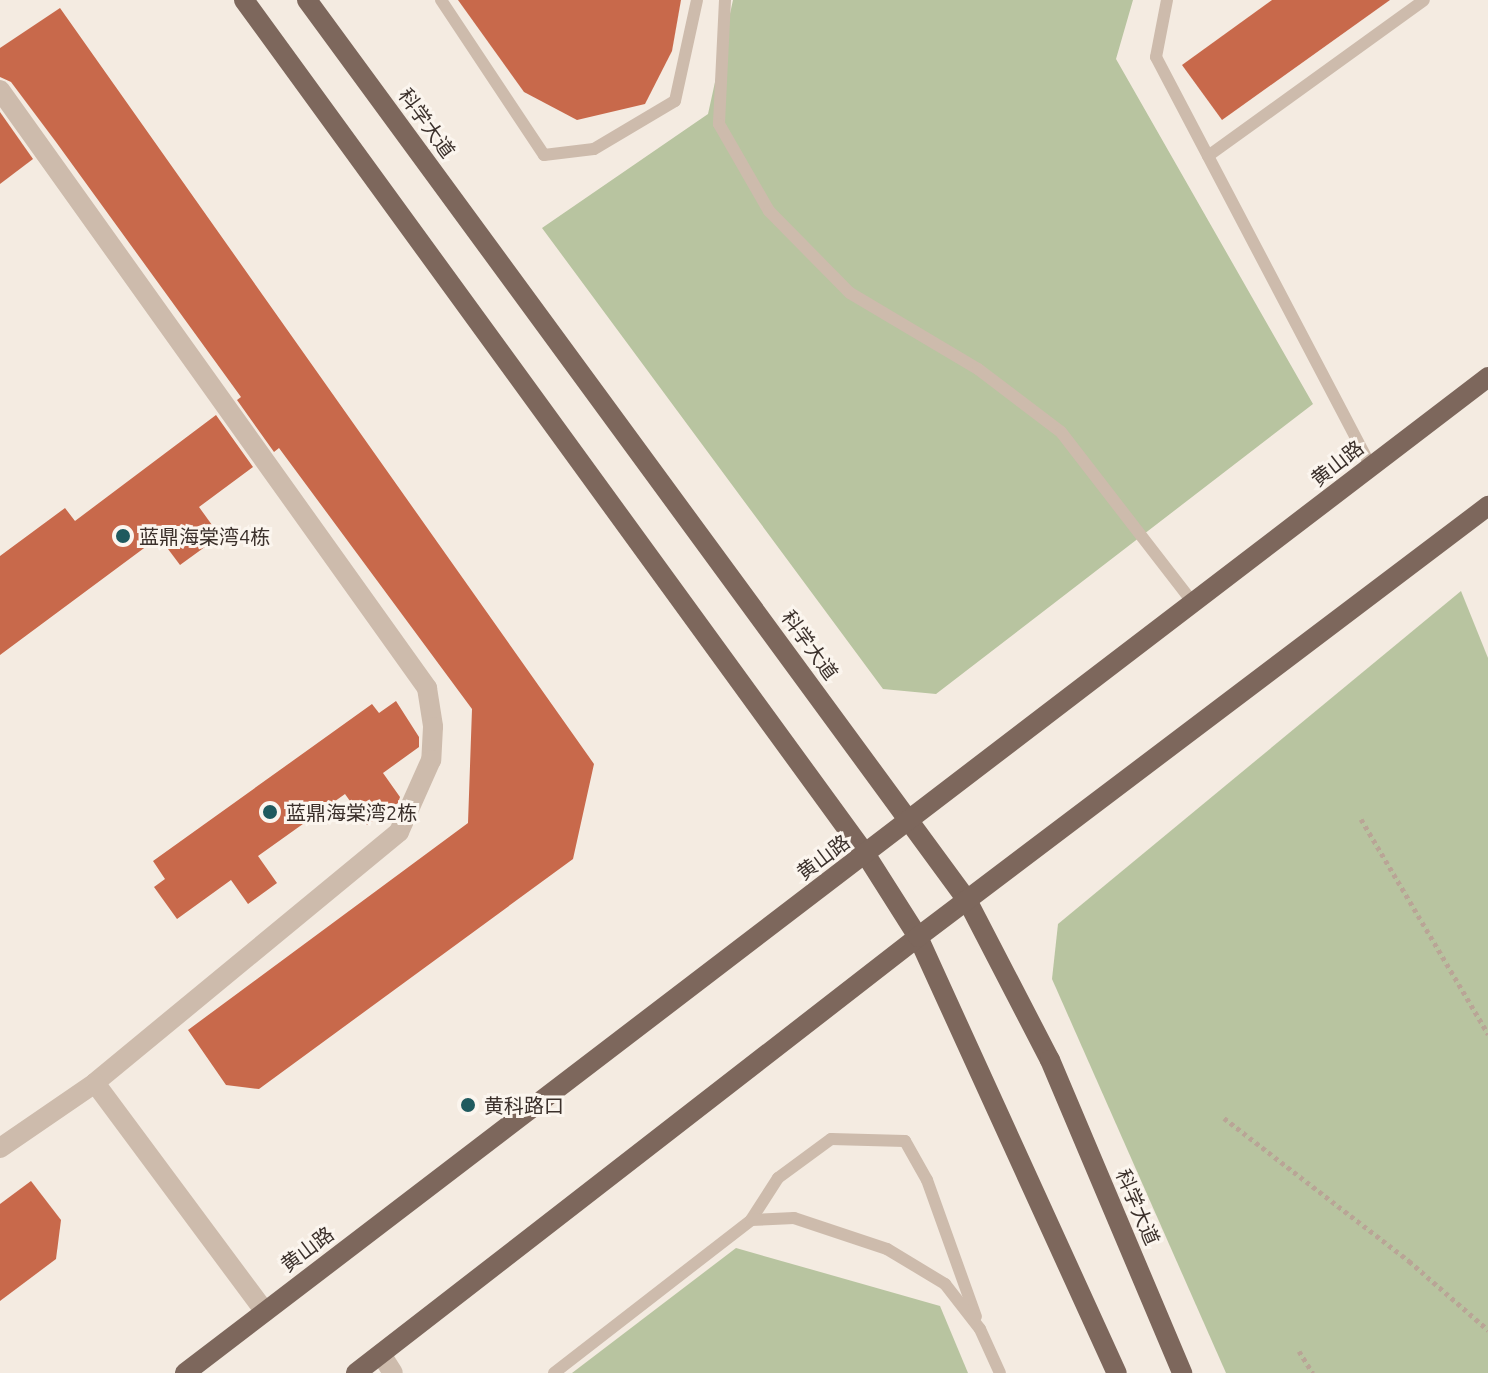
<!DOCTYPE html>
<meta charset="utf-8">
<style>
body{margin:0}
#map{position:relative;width:1488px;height:1373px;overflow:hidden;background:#f4ebe1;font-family:Ubuntu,"Noto Sans SC",sans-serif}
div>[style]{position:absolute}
.green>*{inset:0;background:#b8c4a0}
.building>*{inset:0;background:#c8694b}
.path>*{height:5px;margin-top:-2.5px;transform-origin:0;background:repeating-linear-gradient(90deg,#b9a596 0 4px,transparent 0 8px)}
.lane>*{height:12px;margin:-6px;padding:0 6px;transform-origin:6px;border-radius:6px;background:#cdbbac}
.street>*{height:20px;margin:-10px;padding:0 10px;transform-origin:10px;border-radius:10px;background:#cdbbac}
.primary>*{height:20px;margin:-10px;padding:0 10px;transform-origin:10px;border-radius:10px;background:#7d675c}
.dots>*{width:22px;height:22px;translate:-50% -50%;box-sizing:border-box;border:4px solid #fbf5ee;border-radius:50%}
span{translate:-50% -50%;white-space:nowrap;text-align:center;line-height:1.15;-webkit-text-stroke:6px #fbf5ee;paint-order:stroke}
.street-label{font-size:20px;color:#3b302b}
.poi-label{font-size:20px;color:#3b302b}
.left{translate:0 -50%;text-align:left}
</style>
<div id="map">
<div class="green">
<i style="clip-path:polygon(733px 0,1133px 0,1116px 59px,1313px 404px,936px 694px,883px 689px,542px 228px,708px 114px)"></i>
<i style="clip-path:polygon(1461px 591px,1488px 658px,1488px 1373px,1226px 1373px,1052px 979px,1058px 924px)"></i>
<i style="clip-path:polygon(736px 1248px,940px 1306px,968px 1373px,572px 1373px)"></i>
</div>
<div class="building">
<i style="clip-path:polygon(458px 0,681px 0,672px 51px,645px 104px,577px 120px,524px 92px)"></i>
<i style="clip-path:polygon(1272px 0,1390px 0,1222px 120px,1182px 65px)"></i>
<i style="clip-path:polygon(60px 8px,594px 764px,573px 859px,259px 1089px,226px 1085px,188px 1030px,468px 823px,472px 709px,279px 448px,274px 452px,237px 400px,241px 397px,56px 142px,11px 82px,0 77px,0 48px)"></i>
<i style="clip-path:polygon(0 112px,33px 159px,0 184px)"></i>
<i style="clip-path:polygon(216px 415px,253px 467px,199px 507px,220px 536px,180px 565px,159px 537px,0 655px,0 556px,65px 508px,75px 521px)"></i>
<i style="clip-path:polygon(396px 701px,419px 737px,419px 747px,383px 773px,400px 797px,398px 803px,367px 825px,345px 794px,258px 856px,277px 883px,248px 904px,231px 880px,177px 919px,154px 887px,165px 879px,153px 861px,372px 704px,379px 713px)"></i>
<i style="clip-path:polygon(31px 1181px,61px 1220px,56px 1259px,0 1301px,0 1204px)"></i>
</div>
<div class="path">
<i style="left:1361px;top:819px;width:250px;rotate:59.4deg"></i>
<i style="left:1224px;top:1118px;width:234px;rotate:37.7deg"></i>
<i style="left:1409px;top:1261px;width:105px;rotate:41.1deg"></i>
<i style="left:1299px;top:1351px;width:26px;rotate:58deg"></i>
</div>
<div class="lane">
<i style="left:441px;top:0;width:186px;rotate:56.4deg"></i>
<i style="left:544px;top:155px;width:50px;rotate:-6.8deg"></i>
<i style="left:594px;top:149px;width:94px;rotate:-30.7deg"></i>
<i style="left:675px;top:101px;width:103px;rotate:-77.7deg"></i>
<i style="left:725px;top:0;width:124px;rotate:92.8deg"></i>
<i style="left:719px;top:124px;width:100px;rotate:60.1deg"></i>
<i style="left:769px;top:211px;width:115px;rotate:45.4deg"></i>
<i style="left:850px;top:293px;width:149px;rotate:30.7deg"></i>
<i style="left:978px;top:369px;width:104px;rotate:37.2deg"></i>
<i style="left:1061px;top:432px;width:216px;rotate:52.3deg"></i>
<i style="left:1167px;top:0;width:58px;rotate:100.9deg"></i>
<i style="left:1156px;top:57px;width:463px;rotate:62.3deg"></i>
<i style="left:1208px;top:156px;width:266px;rotate:-35.8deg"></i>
<i style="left:751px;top:1220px;width:50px;rotate:-57.3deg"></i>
<i style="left:778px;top:1178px;width:66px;rotate:-36.3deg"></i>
<i style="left:831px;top:1139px;width:74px;rotate:1.5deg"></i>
<i style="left:905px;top:1141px;width:45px;rotate:60.6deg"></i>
<i style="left:927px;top:1180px;width:145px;rotate:70.3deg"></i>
<i style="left:554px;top:1373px;width:249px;rotate:-37.8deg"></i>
<i style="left:751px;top:1220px;width:43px;rotate:-2.7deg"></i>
<i style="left:794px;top:1218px;width:98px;rotate:18.4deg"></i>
<i style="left:887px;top:1249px;width:68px;rotate:31.1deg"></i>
<i style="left:945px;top:1284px;width:57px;rotate:52.1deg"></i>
<i style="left:980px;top:1329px;width:48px;rotate:65.6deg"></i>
</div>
<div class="street">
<i style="left:0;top:90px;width:735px;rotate:54.47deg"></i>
<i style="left:427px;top:688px;width:39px;rotate:81deg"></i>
<i style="left:433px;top:727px;width:33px;rotate:93deg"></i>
<i style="left:431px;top:760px;width:79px;rotate:114deg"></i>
<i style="left:399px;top:832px;width:394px;rotate:140.5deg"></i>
<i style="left:95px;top:1083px;width:115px;rotate:145.6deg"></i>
<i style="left:95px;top:1083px;width:285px;rotate:53.4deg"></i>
<i style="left:381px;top:1354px;width:22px;rotate:58deg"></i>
</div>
<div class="primary">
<i style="left:244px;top:0;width:1057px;rotate:53.96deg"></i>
<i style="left:866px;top:855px;width:97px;rotate:57.6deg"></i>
<i style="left:918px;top:937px;width:479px;rotate:65.5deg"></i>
<i style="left:307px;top:0;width:1116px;rotate:53.75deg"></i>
<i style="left:967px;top:900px;width:180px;rotate:62.6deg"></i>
<i style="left:1050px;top:1060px;width:340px;rotate:67.1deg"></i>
<i style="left:185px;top:1373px;width:1640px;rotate:-37.39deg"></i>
<i style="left:356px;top:1373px;width:711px;rotate:-37.8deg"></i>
<i style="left:918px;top:937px;width:715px;rotate:-37.09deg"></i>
</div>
<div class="dots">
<i style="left:123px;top:536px;background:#1f5a5e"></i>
<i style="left:270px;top:812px;background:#1f5a5e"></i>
<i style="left:468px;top:1105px;background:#1f5a5e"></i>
</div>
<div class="street-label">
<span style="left:427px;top:123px;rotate:54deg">科学大道</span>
<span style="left:1337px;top:463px;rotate:-38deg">黄山路</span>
<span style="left:810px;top:645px;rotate:54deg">科学大道</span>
<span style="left:823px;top:857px;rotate:-37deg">黄山路</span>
<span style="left:1138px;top:1207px;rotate:67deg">科学大道</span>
<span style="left:307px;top:1249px;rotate:-37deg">黄山路</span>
</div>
<div class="poi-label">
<span class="left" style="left:139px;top:536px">蓝鼎海棠湾4栋</span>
<span class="left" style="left:286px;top:812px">蓝鼎海棠湾2栋</span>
<span class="left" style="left:484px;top:1105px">黄科路口</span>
</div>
</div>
